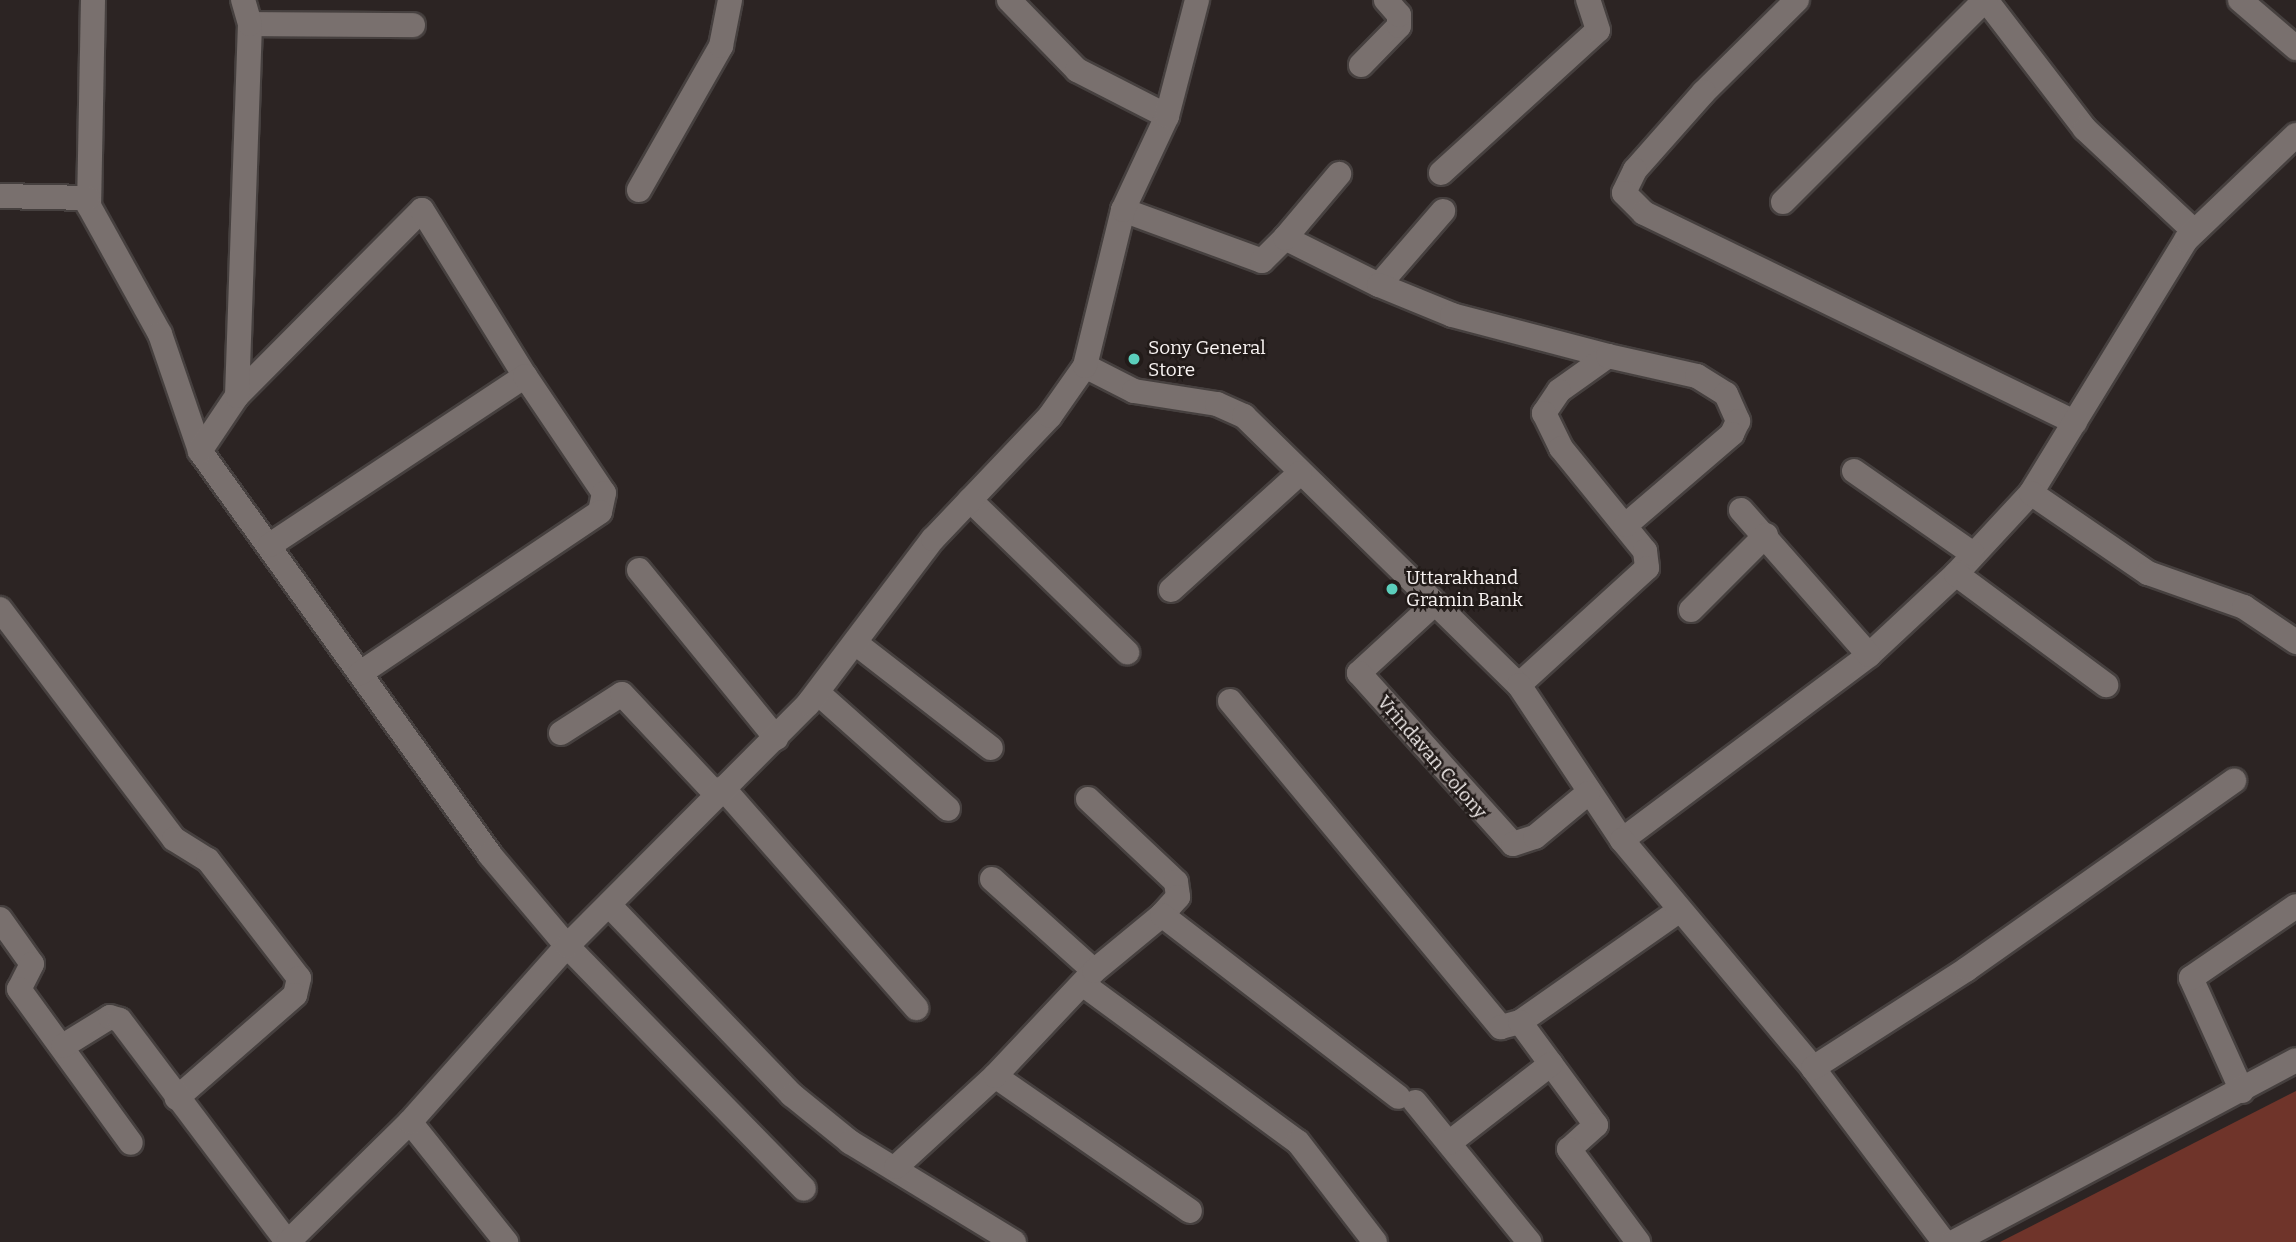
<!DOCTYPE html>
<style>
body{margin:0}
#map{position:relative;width:2296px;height:1242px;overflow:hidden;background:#2c2423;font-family:Bitter,serif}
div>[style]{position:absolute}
.green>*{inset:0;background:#6f342a}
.roads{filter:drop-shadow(2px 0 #46403f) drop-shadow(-2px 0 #46403f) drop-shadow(0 2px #46403f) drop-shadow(0 -2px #46403f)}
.minor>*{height:24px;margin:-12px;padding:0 12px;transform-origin:12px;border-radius:12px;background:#79706e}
.dots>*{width:19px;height:19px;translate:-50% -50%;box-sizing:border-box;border:4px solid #221b19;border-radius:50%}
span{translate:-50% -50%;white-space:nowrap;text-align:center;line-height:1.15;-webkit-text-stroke:5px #221b19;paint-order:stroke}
.poi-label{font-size:19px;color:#f8f3f2}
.left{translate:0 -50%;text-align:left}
.street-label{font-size:19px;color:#f8f3f2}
</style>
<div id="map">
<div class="green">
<i style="clip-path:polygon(2296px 1091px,2296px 1242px,2000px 1242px)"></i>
</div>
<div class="roads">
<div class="minor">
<i style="left:93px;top:0;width:206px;rotate:91.1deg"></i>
<i style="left:89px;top:206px;width:146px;rotate:61deg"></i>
<i style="left:160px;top:334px;width:124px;rotate:71.1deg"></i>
<i style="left:200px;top:451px;width:497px;rotate:54.3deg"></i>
<i style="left:490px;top:855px;width:119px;rotate:49.8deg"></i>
<i style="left:567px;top:946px;width:339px;rotate:45.7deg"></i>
<i style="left:1009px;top:0;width:98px;rotate:45.8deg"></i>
<i style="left:1077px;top:70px;width:101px;rotate:27.1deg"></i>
<i style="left:1797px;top:0;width:131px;rotate:135.3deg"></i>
<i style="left:1704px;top:92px;width:104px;rotate:131.5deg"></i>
<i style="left:1635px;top:170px;width:25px;rotate:116deg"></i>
<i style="left:1624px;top:193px;width:28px;rotate:45deg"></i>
<i style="left:1644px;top:213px;width:479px;rotate:25.9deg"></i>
<i style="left:1986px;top:0;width:163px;rotate:52.5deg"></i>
<i style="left:2085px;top:129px;width:149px;rotate:43.1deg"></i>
<i style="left:2240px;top:0;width:74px;rotate:40.6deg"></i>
<i style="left:250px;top:24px;width:163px;rotate:0.4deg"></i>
<i style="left:1361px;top:65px;width:54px;rotate:-45.7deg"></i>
<i style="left:1399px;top:26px;width:11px;rotate:-90deg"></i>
<i style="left:1399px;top:15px;width:20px;rotate:-131deg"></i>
<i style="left:1441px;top:173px;width:212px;rotate:-42.3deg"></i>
<i style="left:1598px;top:30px;width:32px;rotate:-108deg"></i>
<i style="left:639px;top:190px;width:166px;rotate:-60.3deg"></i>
<i style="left:721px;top:46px;width:47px;rotate:-78.9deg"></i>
<i style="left:0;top:196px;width:88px;rotate:1.3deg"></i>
<i style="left:1783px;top:202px;width:286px;rotate:-45deg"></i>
<i style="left:1123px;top:210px;width:148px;rotate:20.1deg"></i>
<i style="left:1262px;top:261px;width:33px;rotate:-45deg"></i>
<i style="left:1285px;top:238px;width:105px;rotate:26.6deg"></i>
<i style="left:1379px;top:285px;width:98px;rotate:-49.1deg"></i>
<i style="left:1285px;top:238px;width:84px;rotate:-49.8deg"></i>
<i style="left:1379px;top:285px;width:79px;rotate:22.3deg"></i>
<i style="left:1452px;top:315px;width:161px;rotate:14.7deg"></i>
<i style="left:1608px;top:356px;width:60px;rotate:144.5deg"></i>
<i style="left:1559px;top:391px;width:27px;rotate:124deg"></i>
<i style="left:1544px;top:413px;width:39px;rotate:64deg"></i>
<i style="left:1561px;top:448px;width:133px;rotate:50.8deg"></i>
<i style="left:1645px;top:551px;width:17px;rotate:83deg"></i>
<i style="left:1647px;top:568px;width:173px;rotate:137.6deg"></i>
<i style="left:1608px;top:356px;width:91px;rotate:12.7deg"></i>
<i style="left:1697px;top:376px;width:34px;rotate:32deg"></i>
<i style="left:1726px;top:394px;width:30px;rotate:66deg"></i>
<i style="left:1738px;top:421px;width:14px;rotate:115deg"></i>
<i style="left:1732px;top:434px;width:140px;rotate:139.4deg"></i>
<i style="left:1085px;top:366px;width:55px;rotate:27deg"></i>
<i style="left:1134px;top:391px;width:84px;rotate:8.9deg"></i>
<i style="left:1217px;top:404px;width:30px;rotate:24deg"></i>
<i style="left:1244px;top:416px;width:385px;rotate:44.4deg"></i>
<i style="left:1519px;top:685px;width:186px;rotate:56.4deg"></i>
<i style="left:1622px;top:840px;width:309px;rotate:-36.8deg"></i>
<i style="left:1869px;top:655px;width:119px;rotate:-43deg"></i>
<i style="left:1956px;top:574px;width:110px;rotate:-47.2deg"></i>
<i style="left:2031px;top:493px;width:297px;rotate:-58.5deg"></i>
<i style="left:2186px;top:240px;width:152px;rotate:-43.7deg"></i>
<i style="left:237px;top:396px;width:262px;rotate:-45.2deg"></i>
<i style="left:422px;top:210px;width:195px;rotate:58.2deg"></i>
<i style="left:200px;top:451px;width:66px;rotate:-56.1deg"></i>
<i style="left:237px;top:396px;width:372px;rotate:-88deg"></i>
<i style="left:250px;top:24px;width:25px;rotate:-106deg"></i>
<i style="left:1854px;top:471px;width:145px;rotate:34.9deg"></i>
<i style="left:2031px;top:493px;width:142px;rotate:34.4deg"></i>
<i style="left:2148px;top:573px;width:102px;rotate:19.5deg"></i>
<i style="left:2244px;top:607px;width:63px;rotate:33.9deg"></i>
<i style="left:970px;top:500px;width:219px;rotate:44.1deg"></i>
<i style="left:1741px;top:510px;width:193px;rotate:48.6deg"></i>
<i style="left:270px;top:545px;width:306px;rotate:-33.5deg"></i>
<i style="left:525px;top:376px;width:141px;rotate:56deg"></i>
<i style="left:604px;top:493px;width:19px;rotate:102deg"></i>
<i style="left:600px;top:512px;width:289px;rotate:146.1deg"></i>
<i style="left:639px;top:570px;width:217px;rotate:50.8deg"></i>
<i style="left:1956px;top:574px;width:187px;rotate:36.5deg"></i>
<i style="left:1171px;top:590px;width:174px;rotate:-42.2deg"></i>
<i style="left:1434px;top:604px;width:102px;rotate:137.4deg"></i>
<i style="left:1359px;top:673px;width:230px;rotate:48deg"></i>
<i style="left:1513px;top:844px;width:23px;rotate:-18deg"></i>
<i style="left:1535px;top:837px;width:69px;rotate:-39.7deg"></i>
<i style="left:0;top:609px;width:288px;rotate:52.9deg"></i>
<i style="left:174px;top:839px;width:40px;rotate:32deg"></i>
<i style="left:208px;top:860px;width:149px;rotate:52.4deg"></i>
<i style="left:299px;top:978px;width:17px;rotate:103deg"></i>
<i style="left:295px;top:995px;width:157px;rotate:138.9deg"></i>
<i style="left:1691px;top:610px;width:106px;rotate:-45deg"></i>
<i style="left:858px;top:645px;width:168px;rotate:37.8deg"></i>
<i style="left:818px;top:693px;width:174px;rotate:41.7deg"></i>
<i style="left:1230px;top:701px;width:424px;rotate:50.3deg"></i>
<i style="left:1501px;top:1027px;width:20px;rotate:-15deg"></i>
<i style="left:1520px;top:1022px;width:195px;rotate:-35deg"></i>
<i style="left:561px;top:733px;width:72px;rotate:-32.6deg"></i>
<i style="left:622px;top:694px;width:139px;rotate:46.8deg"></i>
<i style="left:723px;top:788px;width:293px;rotate:48.7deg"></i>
<i style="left:1088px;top:799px;width:121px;rotate:43.3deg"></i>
<i style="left:1176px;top:882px;width:15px;rotate:82deg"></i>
<i style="left:1178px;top:897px;width:24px;rotate:132deg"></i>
<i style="left:1622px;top:840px;width:297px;rotate:50deg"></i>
<i style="left:1813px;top:1068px;width:218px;rotate:53deg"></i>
<i style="left:992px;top:879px;width:137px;rotate:42deg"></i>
<i style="left:610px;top:906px;width:262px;rotate:46.1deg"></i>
<i style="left:792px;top:1095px;width:75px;rotate:39deg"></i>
<i style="left:850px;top:1142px;width:192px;rotate:31.4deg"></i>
<i style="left:0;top:919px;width:55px;rotate:54.6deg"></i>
<i style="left:32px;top:964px;width:28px;rotate:117deg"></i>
<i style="left:19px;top:989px;width:190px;rotate:54deg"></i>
<i style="left:1084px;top:985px;width:265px;rotate:36.3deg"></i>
<i style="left:1298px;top:1142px;width:126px;rotate:52.4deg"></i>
<i style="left:1520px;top:1022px;width:128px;rotate:53.6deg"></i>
<i style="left:1596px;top:1125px;width:36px;rotate:138deg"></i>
<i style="left:1569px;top:1149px;width:116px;rotate:53.4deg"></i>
<i style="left:63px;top:1046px;width:55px;rotate:-31.7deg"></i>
<i style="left:110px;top:1017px;width:10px;rotate:17deg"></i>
<i style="left:120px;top:1020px;width:278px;rotate:53deg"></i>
<i style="left:1813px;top:1068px;width:183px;rotate:-32.7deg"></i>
<i style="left:1967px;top:969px;width:327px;rotate:-35.2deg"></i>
<i style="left:995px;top:1076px;width:237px;rotate:34.7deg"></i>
<i style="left:2242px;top:1091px;width:124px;rotate:-114.3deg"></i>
<i style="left:2191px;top:978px;width:127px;rotate:-34.4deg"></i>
<i style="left:1415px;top:1102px;width:181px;rotate:50.8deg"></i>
<i style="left:410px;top:1122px;width:154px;rotate:51.3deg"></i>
<i style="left:1449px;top:1143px;width:129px;rotate:-37.8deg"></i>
<i style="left:896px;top:1167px;width:134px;rotate:-42.6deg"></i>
<i style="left:995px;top:1076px;width:144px;rotate:-46.7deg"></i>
<i style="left:1094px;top:971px;width:88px;rotate:-39.5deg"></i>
<i style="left:1162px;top:915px;width:298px;rotate:37.6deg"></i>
<i style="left:288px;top:1242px;width:171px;rotate:-44.5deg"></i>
<i style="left:410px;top:1122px;width:236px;rotate:-48.3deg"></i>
<i style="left:567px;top:946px;width:342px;rotate:-45.1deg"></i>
<i style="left:808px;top:704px;width:207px;rotate:-52.9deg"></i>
<i style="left:933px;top:539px;width:170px;rotate:-46.4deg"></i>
<i style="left:1050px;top:416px;width:61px;rotate:-55deg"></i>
<i style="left:1085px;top:366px;width:161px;rotate:-76.3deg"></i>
<i style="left:1123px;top:210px;width:104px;rotate:-64.9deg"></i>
<i style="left:1167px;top:116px;width:120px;rotate:-75.5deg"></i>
<i style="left:1954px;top:1242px;width:387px;rotate:-28deg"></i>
</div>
</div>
<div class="dots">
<i style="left:1134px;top:359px;background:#5bcebb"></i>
<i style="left:1392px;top:589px;background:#5bcebb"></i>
</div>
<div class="poi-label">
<span class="left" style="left:1148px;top:359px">Sony General<br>Store</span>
<span class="left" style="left:1406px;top:589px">Uttarakhand<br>Gramin Bank</span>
</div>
<div class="street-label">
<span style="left:1432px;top:757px;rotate:49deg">Vrindavan Colony</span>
</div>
</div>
